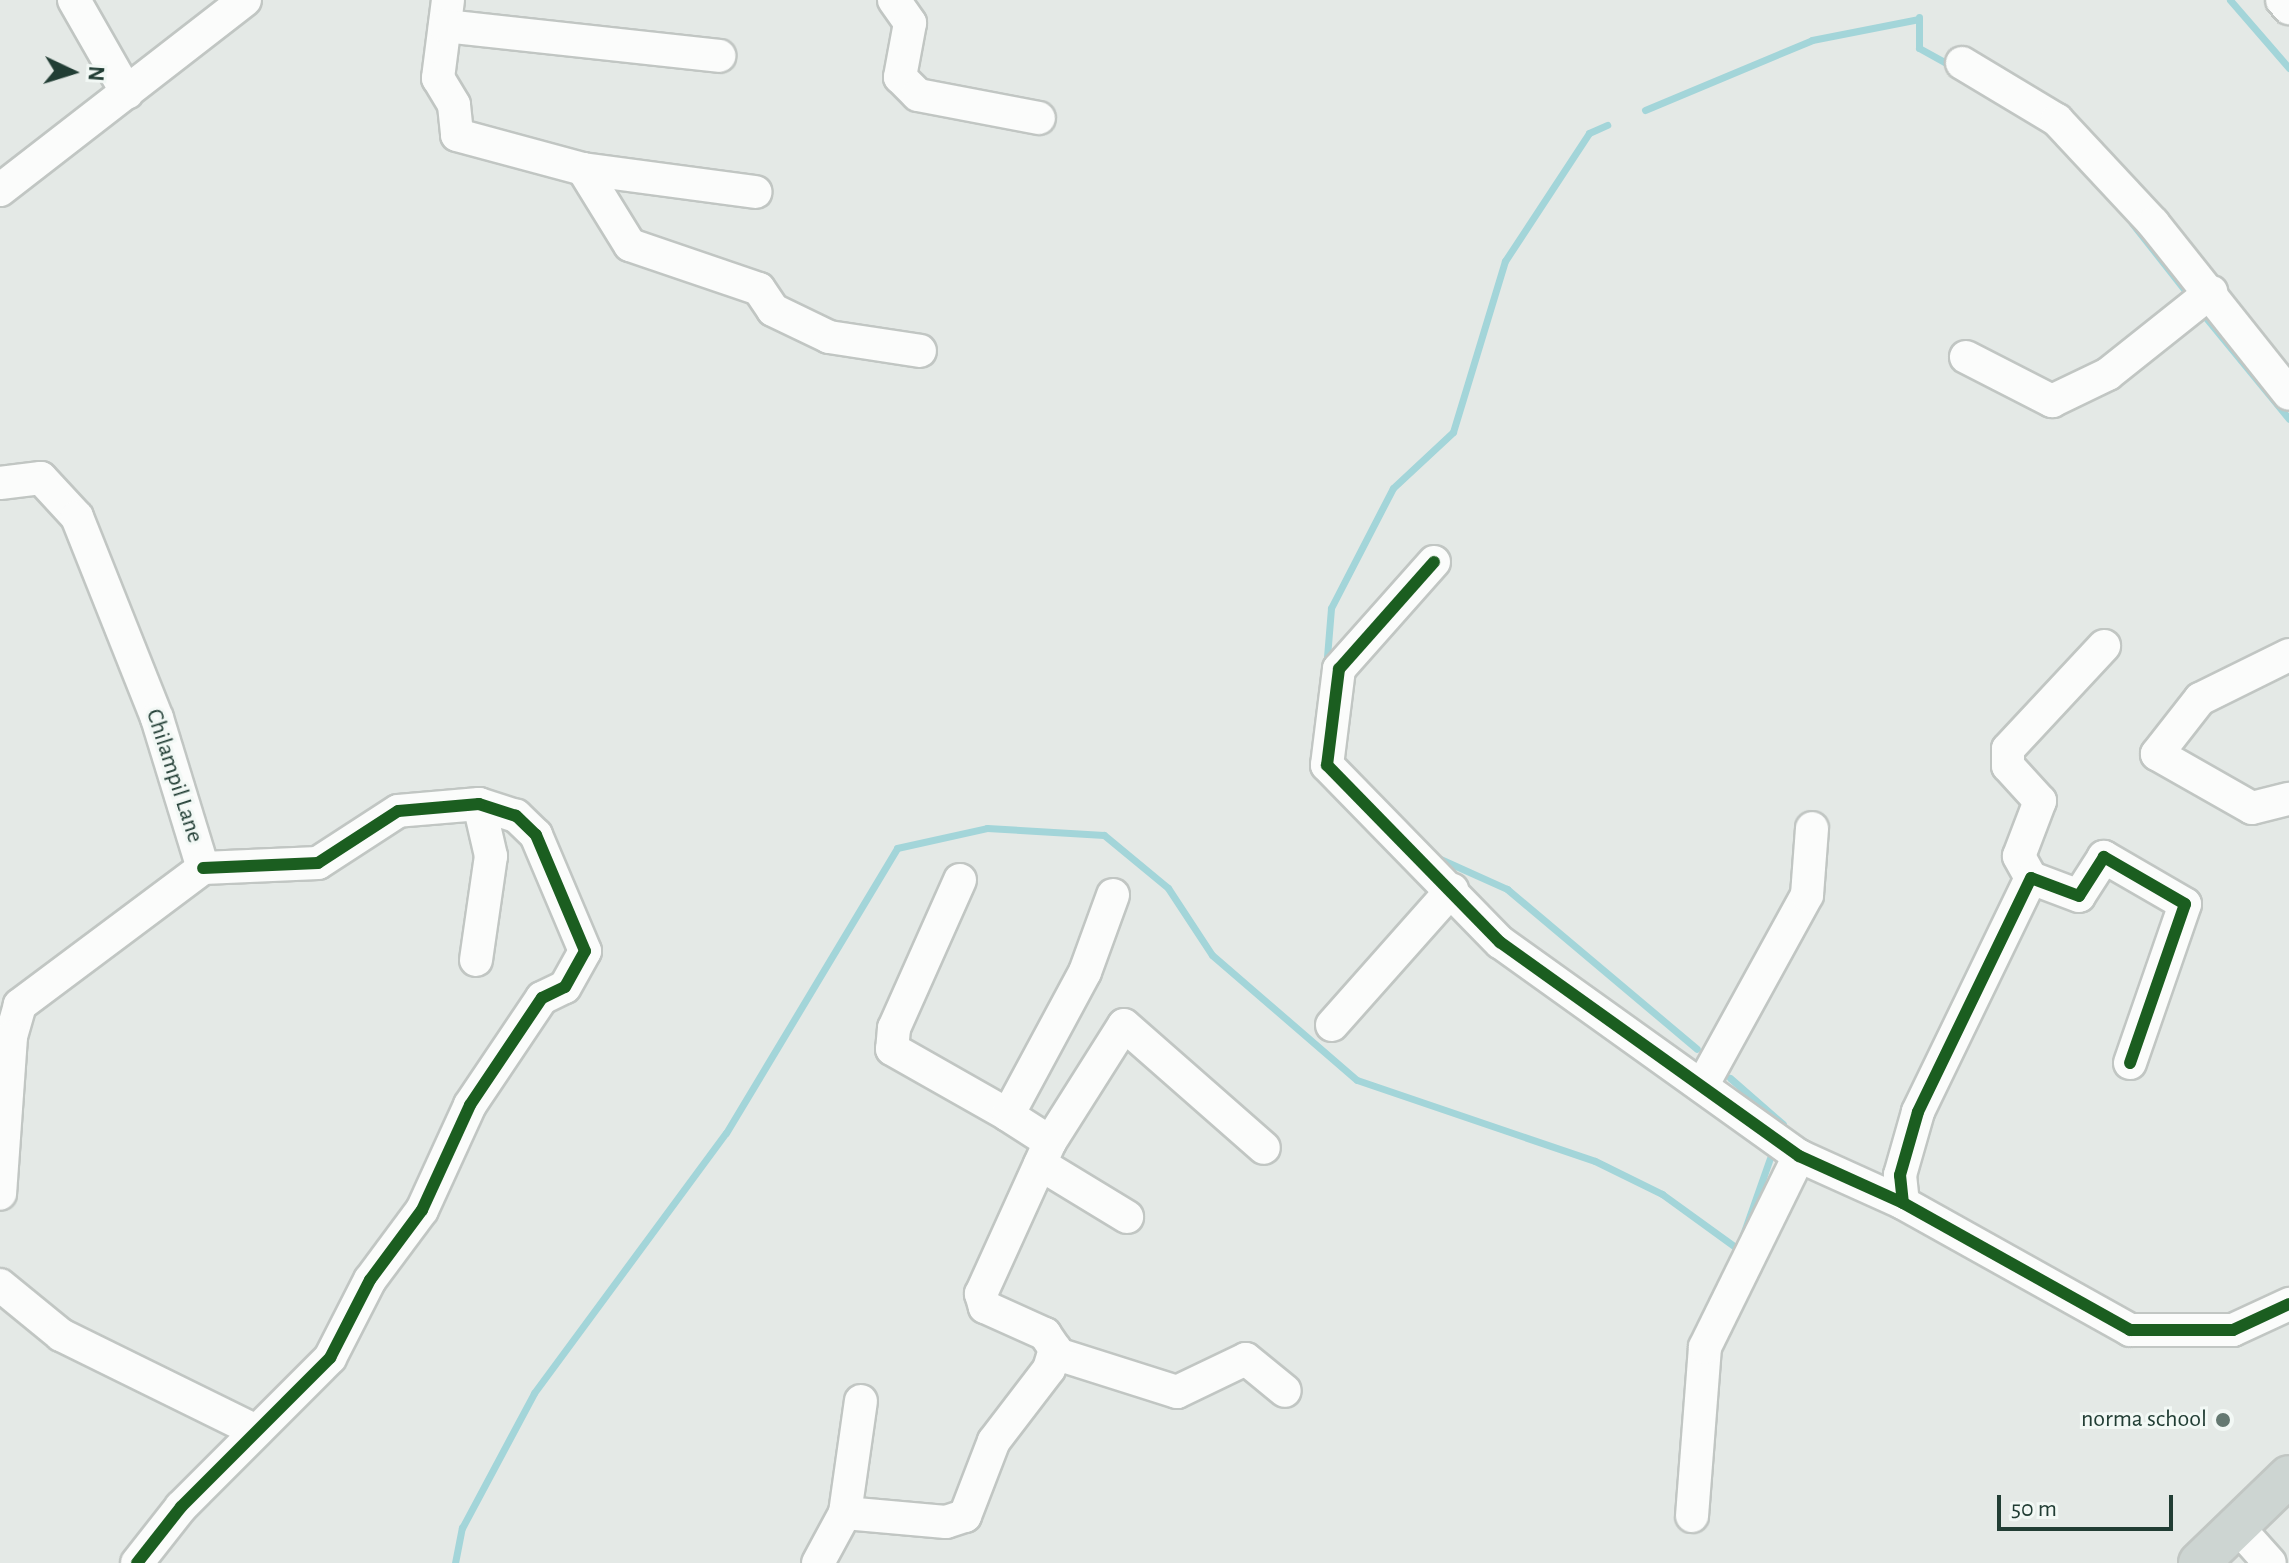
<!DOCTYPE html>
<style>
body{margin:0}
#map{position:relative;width:2289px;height:1563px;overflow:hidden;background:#e4e9e6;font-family:"Alegreya Sans",sans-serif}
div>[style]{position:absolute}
.stream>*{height:7px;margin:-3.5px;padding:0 3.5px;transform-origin:3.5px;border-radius:3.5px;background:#a3d5d9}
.roads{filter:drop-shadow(2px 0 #c1c6c3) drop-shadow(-2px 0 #c1c6c3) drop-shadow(0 2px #c1c6c3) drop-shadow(0 -2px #c1c6c3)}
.minor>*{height:32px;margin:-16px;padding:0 16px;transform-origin:16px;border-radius:16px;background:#fbfcfb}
.major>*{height:40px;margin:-20px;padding:0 20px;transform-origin:20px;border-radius:20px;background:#cdd5d2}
.cycleway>*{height:12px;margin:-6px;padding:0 6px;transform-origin:6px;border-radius:6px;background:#1b5e20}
.dots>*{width:22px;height:22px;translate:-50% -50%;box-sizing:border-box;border:4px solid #f2f8f5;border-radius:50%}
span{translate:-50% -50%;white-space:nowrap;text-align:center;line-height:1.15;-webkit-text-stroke:6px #f2f8f5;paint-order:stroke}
.street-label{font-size:24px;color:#213d34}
.poi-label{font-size:24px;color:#213d34}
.right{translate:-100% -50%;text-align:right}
.north{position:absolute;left:32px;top:32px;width:80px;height:80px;-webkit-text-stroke:6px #f2f8f5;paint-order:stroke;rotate:94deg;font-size:22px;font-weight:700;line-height:32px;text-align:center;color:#213d34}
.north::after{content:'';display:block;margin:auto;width:28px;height:36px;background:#213d34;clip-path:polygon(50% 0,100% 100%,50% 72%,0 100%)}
.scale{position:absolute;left:1997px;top:1495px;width:176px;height:36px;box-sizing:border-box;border:4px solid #213d34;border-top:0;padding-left:10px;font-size:24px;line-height:28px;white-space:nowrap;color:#213d34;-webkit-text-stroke:6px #f2f8f5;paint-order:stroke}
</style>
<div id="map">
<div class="stream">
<i style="left:2230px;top:0;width:90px;rotate:49.1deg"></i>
<i style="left:1919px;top:17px;width:31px;rotate:90deg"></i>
<i style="left:1919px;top:48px;width:39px;rotate:29deg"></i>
<i style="left:1645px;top:110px;width:181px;rotate:-22.7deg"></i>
<i style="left:1812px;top:40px;width:109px;rotate:-11.1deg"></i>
<i style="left:2132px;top:223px;width:84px;rotate:51.8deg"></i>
<i style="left:2207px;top:319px;width:129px;rotate:50.6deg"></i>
<i style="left:1326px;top:669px;width:61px;rotate:-85.3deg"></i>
<i style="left:1331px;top:608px;width:135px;rotate:-62.7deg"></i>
<i style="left:1393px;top:488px;width:82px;rotate:-43deg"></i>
<i style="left:1453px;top:432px;width:179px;rotate:-73.1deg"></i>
<i style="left:1505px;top:261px;width:153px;rotate:-56.7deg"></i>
<i style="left:1589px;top:133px;width:20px;rotate:-24deg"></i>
<i style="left:1438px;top:858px;width:76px;rotate:24.2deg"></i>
<i style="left:1507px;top:889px;width:248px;rotate:40.1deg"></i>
<i style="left:1730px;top:1078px;width:70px;rotate:41deg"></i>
<i style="left:455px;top:1563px;width:36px;rotate:-79deg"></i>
<i style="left:462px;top:1528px;width:153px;rotate:-61.9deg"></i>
<i style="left:534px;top:1393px;width:323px;rotate:-53.6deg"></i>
<i style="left:726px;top:1133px;width:332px;rotate:-59deg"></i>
<i style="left:897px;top:848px;width:92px;rotate:-12.5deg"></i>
<i style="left:987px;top:828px;width:117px;rotate:3.4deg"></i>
<i style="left:1104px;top:835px;width:83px;rotate:39.6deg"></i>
<i style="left:1168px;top:888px;width:80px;rotate:56.7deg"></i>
<i style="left:1212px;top:955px;width:191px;rotate:40.8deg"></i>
<i style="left:1357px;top:1080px;width:251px;rotate:18.8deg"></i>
<i style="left:1595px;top:1161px;width:75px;rotate:26.2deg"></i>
<i style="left:1662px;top:1194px;width:94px;rotate:35.9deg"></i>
<i style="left:1738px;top:1249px;width:96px;rotate:-70.6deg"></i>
</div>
<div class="roads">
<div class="minor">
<i style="left:74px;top:0;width:107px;rotate:60.3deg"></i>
<i style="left:448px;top:0;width:79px;rotate:97.3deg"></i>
<i style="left:438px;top:78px;width:31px;rotate:59deg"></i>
<i style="left:454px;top:105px;width:30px;rotate:84deg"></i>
<i style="left:457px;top:135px;width:131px;rotate:15.1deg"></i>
<i style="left:583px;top:169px;width:89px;rotate:58.3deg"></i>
<i style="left:630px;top:245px;width:136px;rotate:18.8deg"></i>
<i style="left:759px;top:289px;width:25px;rotate:56deg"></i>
<i style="left:773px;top:310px;width:62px;rotate:25.7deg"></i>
<i style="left:829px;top:337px;width:92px;rotate:8.7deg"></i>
<i style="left:894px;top:0;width:28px;rotate:55deg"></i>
<i style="left:910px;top:23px;width:55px;rotate:100.5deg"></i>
<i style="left:900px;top:77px;width:25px;rotate:45deg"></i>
<i style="left:918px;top:95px;width:123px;rotate:10.8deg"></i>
<i style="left:2282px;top:0;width:11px;rotate:49deg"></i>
<i style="left:445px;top:26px;width:276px;rotate:6.2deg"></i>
<i style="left:1962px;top:63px;width:111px;rotate:31deg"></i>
<i style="left:2057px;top:120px;width:141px;rotate:47deg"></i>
<i style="left:2153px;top:223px;width:218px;rotate:51.5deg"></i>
<i style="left:583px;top:169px;width:174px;rotate:7.6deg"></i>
<i style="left:0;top:190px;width:310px;rotate:-37.8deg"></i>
<i style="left:1966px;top:357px;width:97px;rotate:27.1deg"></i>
<i style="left:2052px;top:401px;width:62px;rotate:-25.7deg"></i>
<i style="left:2108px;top:374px;width:132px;rotate:-38.5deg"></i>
<i style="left:0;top:483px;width:41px;rotate:-7deg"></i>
<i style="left:41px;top:478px;width:53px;rotate:47.3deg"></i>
<i style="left:77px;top:517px;width:216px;rotate:68.3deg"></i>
<i style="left:157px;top:718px;width:157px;rotate:73deg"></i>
<i style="left:203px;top:868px;width:229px;rotate:143.2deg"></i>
<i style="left:20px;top:1005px;width:33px;rotate:106deg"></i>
<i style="left:11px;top:1037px;width:157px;rotate:94deg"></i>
<i style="left:1434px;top:562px;width:143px;rotate:131.6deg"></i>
<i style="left:1339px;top:669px;width:97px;rotate:97.1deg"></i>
<i style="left:1327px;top:765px;width:248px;rotate:45.7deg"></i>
<i style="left:1500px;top:942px;width:368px;rotate:35.6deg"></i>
<i style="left:1799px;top:1156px;width:114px;rotate:24.3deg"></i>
<i style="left:2289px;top:655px;width:99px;rotate:153.7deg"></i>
<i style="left:2200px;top:699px;width:70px;rotate:128deg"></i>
<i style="left:2157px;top:754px;width:109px;rotate:29.6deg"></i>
<i style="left:2252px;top:808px;width:38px;rotate:-14deg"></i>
<i style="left:2031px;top:878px;width:25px;rotate:-119deg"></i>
<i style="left:2019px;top:856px;width:59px;rotate:-69.1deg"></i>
<i style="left:2040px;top:801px;width:47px;rotate:-132.4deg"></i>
<i style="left:2008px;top:766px;width:17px;rotate:-90deg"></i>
<i style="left:2008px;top:749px;width:141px;rotate:-47deg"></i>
<i style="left:960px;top:880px;width:162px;rotate:114deg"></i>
<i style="left:894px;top:1028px;width:21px;rotate:95deg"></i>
<i style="left:892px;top:1049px;width:133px;rotate:29.6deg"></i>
<i style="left:476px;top:960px;width:105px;rotate:-81.8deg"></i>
<i style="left:491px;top:856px;width:53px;rotate:-103deg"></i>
<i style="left:1332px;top:1025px;width:181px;rotate:-48.4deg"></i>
<i style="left:2130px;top:1063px;width:168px;rotate:-70.9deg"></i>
<i style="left:2185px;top:904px;width:94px;rotate:-149.9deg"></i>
<i style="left:2104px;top:857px;width:46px;rotate:122.7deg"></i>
<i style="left:2079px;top:896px;width:51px;rotate:-159.4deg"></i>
<i style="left:2031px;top:878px;width:260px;rotate:115.8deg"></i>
<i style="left:1918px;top:1112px;width:66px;rotate:105.9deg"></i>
<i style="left:1900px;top:1175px;width:28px;rotate:84deg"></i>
<i style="left:1903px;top:1203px;width:260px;rotate:29.2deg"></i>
<i style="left:2130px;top:1330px;width:103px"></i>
<i style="left:2233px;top:1330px;width:62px;rotate:-24.9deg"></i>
<i style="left:1702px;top:1086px;width:218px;rotate:-61.2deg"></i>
<i style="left:1807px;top:895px;width:67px;rotate:-85.7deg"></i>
<i style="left:1050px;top:1142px;width:50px;rotate:-147.3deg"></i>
<i style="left:1008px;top:1115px;width:162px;rotate:-61.7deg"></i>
<i style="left:1085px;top:972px;width:82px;rotate:-70deg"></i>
<i style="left:1040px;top:1164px;width:102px;rotate:31.3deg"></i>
<i style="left:0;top:1285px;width:79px;rotate:39.3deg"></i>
<i style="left:61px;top:1335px;width:217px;rotate:26.2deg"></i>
<i style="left:1054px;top:1353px;width:129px;rotate:17.6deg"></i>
<i style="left:1177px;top:1392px;width:76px;rotate:-25.6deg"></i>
<i style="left:1246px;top:1359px;width:50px;rotate:39.4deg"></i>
<i style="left:845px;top:1513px;width:113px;rotate:-81.9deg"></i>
<i style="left:1692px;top:1516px;width:169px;rotate:-85.6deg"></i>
<i style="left:1705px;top:1347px;width:213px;rotate:-63.8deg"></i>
<i style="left:2235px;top:1524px;width:52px;rotate:48.1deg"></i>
<i style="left:137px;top:1563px;width:71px;rotate:-51.8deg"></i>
<i style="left:181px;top:1507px;width:211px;rotate:-45deg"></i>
<i style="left:330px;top:1358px;width:88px;rotate:-62.9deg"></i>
<i style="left:370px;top:1280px;width:87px;rotate:-53.4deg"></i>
<i style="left:422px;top:1210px;width:115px;rotate:-65.4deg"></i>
<i style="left:470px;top:1105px;width:129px;rotate:-56.1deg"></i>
<i style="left:542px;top:998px;width:25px;rotate:-26deg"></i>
<i style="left:565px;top:987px;width:41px;rotate:-60.9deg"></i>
<i style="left:585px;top:951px;width:126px;rotate:-112.9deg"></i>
<i style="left:536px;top:835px;width:28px;rotate:-136deg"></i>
<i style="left:516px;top:816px;width:39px;rotate:-162deg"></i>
<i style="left:479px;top:804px;width:81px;rotate:175.1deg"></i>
<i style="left:398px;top:811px;width:95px;rotate:147deg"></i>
<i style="left:318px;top:863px;width:115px;rotate:177.5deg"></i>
<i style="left:818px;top:1563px;width:57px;rotate:-61.6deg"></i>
<i style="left:845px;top:1513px;width:101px;rotate:5.1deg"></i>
<i style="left:946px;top:1522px;width:20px;rotate:-18deg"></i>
<i style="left:965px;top:1516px;width:80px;rotate:-68.9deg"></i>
<i style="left:994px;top:1441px;width:91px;rotate:-52.6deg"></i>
<i style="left:1049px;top:1369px;width:21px;rotate:-73deg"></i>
<i style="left:1055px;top:1349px;width:18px;rotate:-124deg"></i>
<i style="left:1045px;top:1334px;width:66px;rotate:-155.8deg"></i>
<i style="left:985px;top:1307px;width:14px;rotate:-107deg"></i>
<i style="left:981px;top:1294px;width:167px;rotate:-65.6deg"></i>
<i style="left:1050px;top:1142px;width:138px;rotate:-57.7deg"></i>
<i style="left:1124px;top:1025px;width:186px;rotate:41.3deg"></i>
</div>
<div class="major">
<i style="left:2199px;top:1563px;width:125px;rotate:-44deg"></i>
</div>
</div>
<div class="cycleway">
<i style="left:1434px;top:562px;width:143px;rotate:131.6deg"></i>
<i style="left:1339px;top:669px;width:97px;rotate:97.1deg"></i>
<i style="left:1327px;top:765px;width:248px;rotate:45.7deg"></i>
<i style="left:1500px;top:942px;width:368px;rotate:35.6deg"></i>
<i style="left:1799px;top:1156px;width:114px;rotate:24.3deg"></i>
<i style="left:2130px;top:1063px;width:168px;rotate:-70.9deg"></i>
<i style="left:2185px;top:904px;width:94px;rotate:-149.9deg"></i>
<i style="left:2104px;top:857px;width:46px;rotate:122.7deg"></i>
<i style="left:2079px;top:896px;width:51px;rotate:-159.4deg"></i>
<i style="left:2031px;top:878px;width:260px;rotate:115.8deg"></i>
<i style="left:1918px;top:1112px;width:66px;rotate:105.9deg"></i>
<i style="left:1900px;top:1175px;width:28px;rotate:84deg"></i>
<i style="left:1903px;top:1203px;width:260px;rotate:29.2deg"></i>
<i style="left:2130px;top:1330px;width:103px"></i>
<i style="left:2233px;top:1330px;width:62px;rotate:-24.9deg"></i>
<i style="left:137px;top:1563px;width:71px;rotate:-51.8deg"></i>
<i style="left:181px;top:1507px;width:211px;rotate:-45deg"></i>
<i style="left:330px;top:1358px;width:88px;rotate:-62.9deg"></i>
<i style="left:370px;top:1280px;width:87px;rotate:-53.4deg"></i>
<i style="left:422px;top:1210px;width:115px;rotate:-65.4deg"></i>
<i style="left:470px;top:1105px;width:129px;rotate:-56.1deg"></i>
<i style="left:542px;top:998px;width:25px;rotate:-26deg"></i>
<i style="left:565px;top:987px;width:41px;rotate:-60.9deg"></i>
<i style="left:585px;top:951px;width:126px;rotate:-112.9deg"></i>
<i style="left:536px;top:835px;width:28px;rotate:-136deg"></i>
<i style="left:516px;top:816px;width:39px;rotate:-162deg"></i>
<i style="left:479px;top:804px;width:81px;rotate:175.1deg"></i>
<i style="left:398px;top:811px;width:95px;rotate:147deg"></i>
<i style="left:318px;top:863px;width:115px;rotate:177.5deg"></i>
</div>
<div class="dots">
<i style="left:2223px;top:1420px;background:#657972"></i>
</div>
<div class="street-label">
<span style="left:174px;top:776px;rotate:72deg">Chilampil Lane</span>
</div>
<div class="poi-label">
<span class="right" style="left:2207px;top:1420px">norma school</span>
</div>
<div class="north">N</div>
<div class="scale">50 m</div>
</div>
